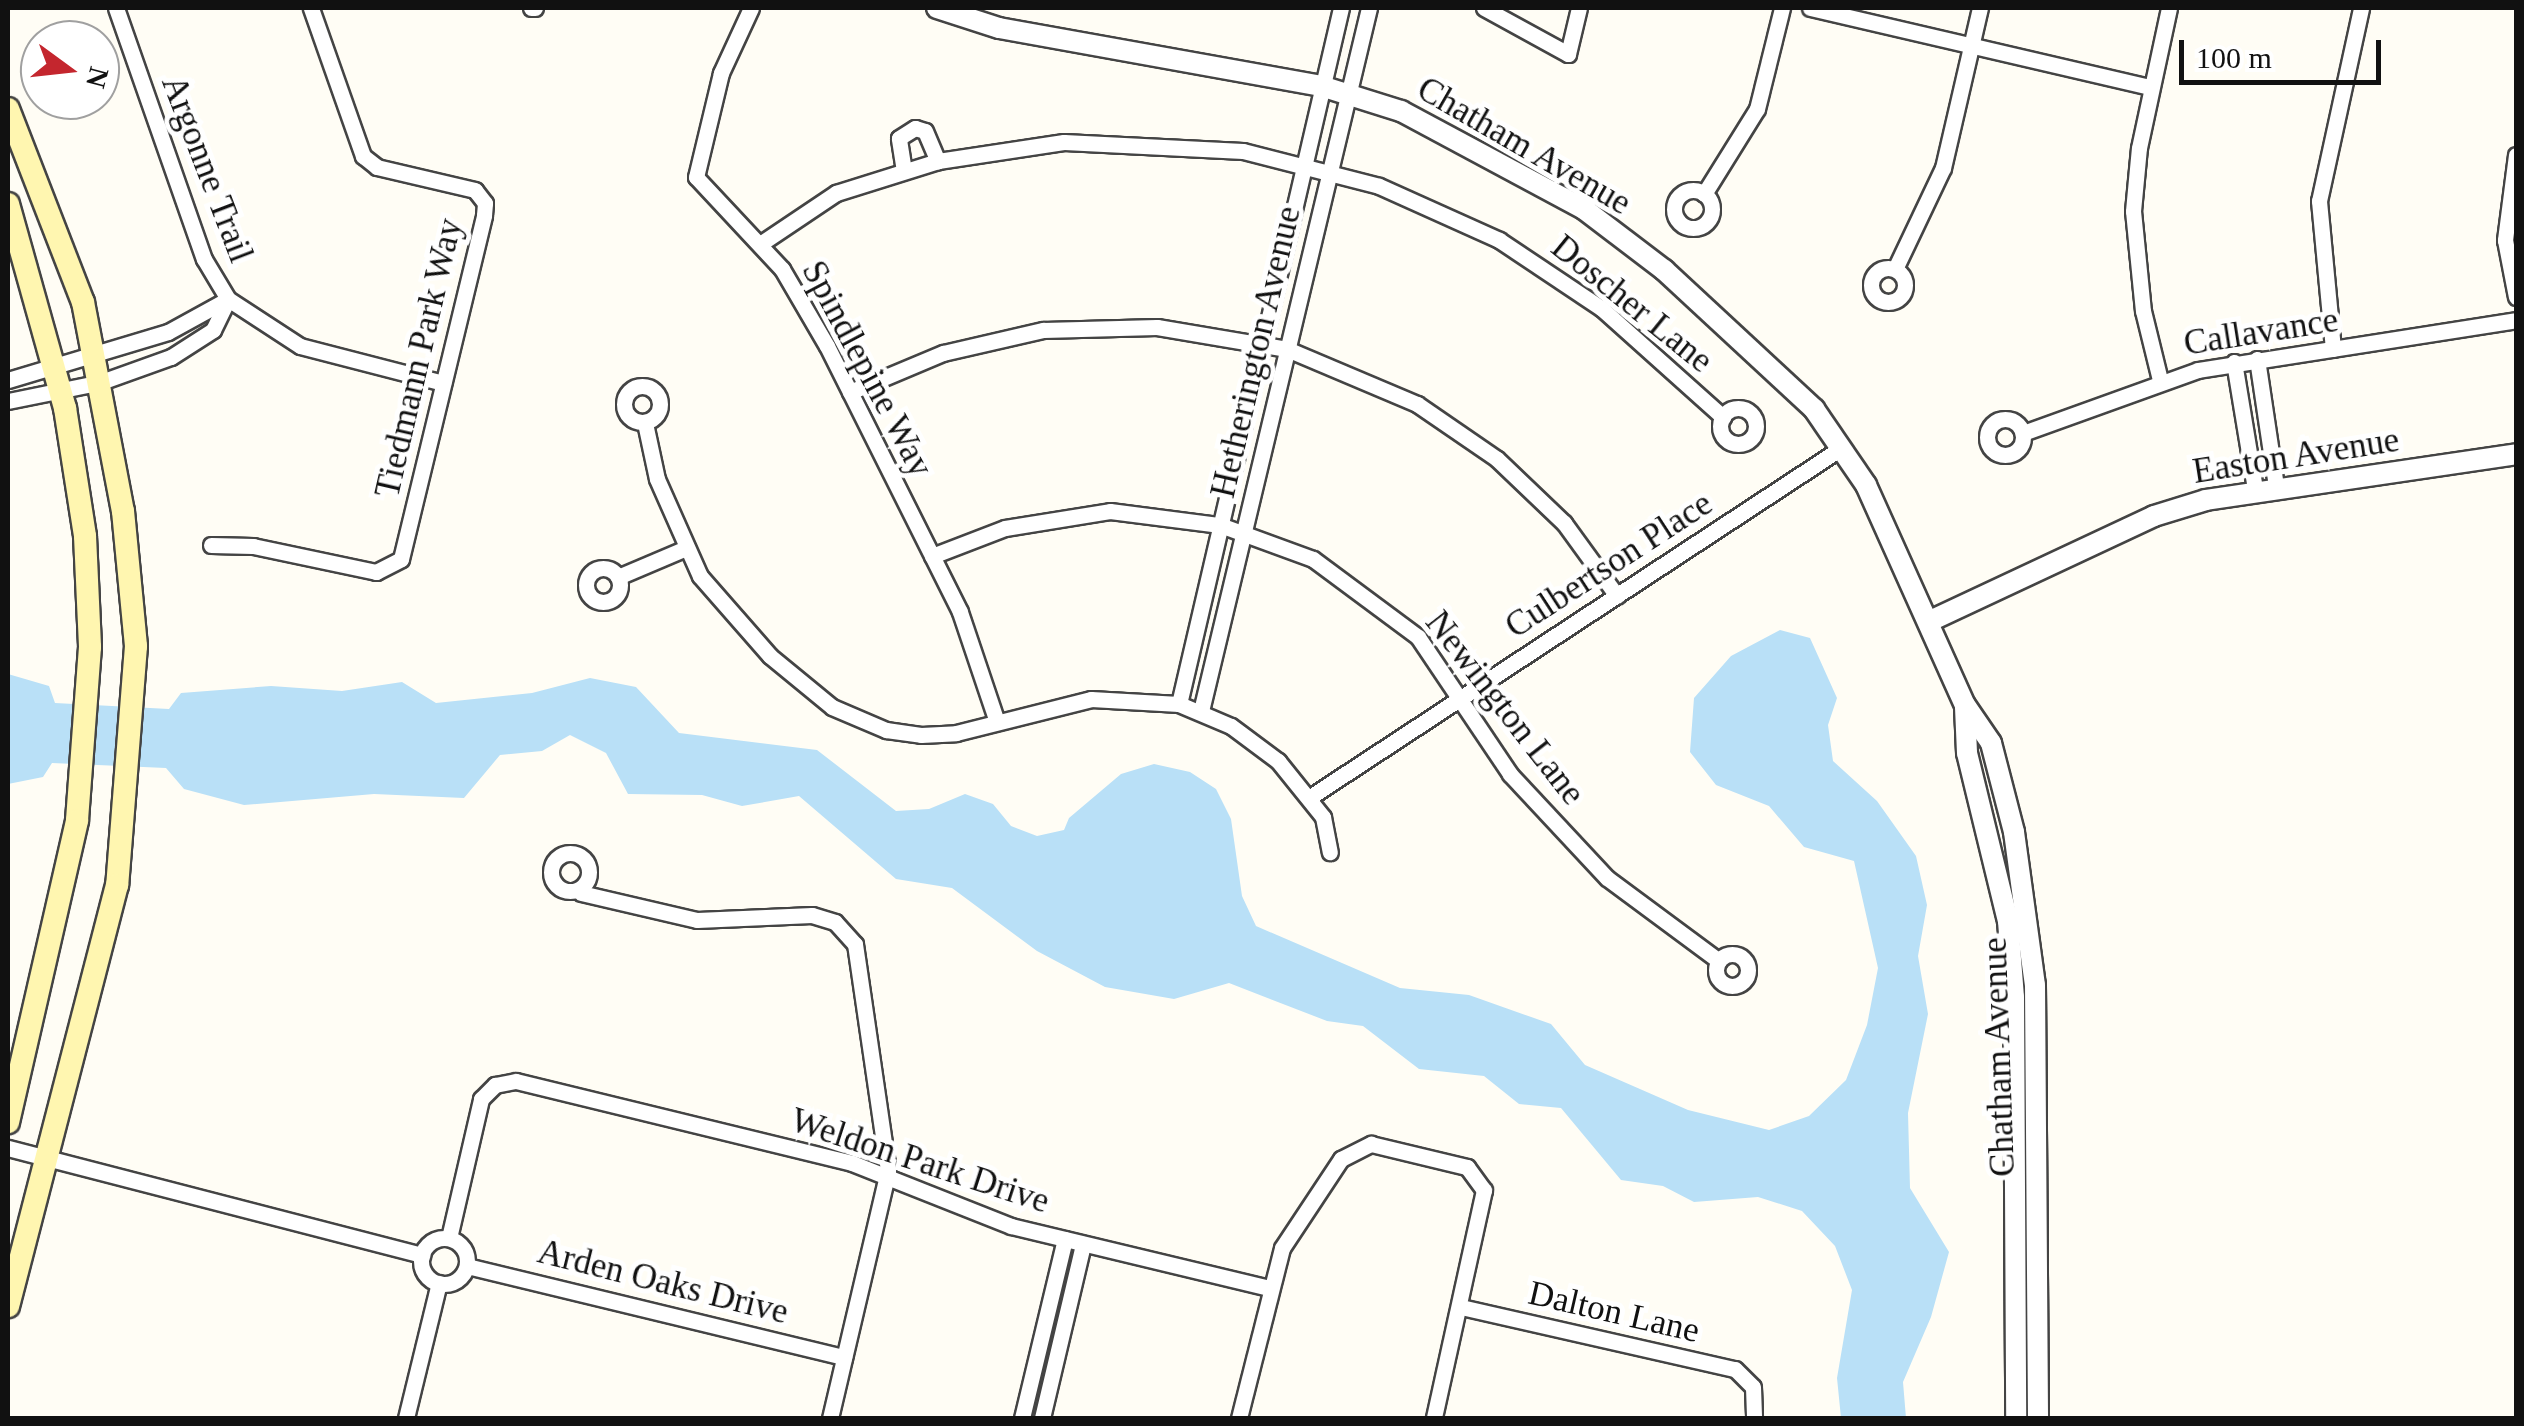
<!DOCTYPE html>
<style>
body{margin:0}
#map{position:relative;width:2524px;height:1426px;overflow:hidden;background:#fffdf5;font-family:"Times New Roman",serif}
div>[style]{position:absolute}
.water>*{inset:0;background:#b9e0f7}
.roads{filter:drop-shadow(2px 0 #444) drop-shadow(-2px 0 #444) drop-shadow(0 2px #444) drop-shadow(0 -2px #444)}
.minor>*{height:15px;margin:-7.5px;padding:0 7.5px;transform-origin:7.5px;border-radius:7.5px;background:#fff}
.minor>.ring{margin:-7.5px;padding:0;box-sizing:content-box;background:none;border:15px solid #fff;border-radius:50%}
.tertiary>*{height:20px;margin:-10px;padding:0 10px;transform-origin:10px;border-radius:10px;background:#fff}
.secondary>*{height:22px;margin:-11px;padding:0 11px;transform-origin:11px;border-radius:11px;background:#fff6b0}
span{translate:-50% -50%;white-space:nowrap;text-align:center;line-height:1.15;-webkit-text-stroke:10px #fff;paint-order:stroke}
.street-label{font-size:35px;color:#111}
.frame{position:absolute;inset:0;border:10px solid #111;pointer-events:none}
.north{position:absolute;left:20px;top:20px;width:100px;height:100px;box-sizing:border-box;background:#fff;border:2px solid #a0a0a0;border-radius:50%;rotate:105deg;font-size:28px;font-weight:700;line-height:40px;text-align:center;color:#111}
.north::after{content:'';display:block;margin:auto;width:35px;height:45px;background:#c4262e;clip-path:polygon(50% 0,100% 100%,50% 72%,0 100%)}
.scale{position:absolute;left:2179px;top:40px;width:202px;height:45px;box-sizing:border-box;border:5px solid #111;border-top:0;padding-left:12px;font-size:30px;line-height:35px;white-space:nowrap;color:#111;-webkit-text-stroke:8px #fff;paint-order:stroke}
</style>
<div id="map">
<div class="water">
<i style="clip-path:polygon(1780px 630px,1810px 638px,1837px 698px,1828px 725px,1833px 761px,1877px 801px,1916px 856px,1927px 905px,1918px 956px,1928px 1014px,1908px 1113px,1910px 1188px,1949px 1252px,1931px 1317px,1903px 1382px,1906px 1418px,1841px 1418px,1837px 1378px,1852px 1290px,1835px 1246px,1802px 1211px,1758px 1197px,1694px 1202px,1663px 1186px,1621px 1180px,1561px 1108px,1519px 1104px,1484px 1076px,1419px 1069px,1363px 1026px,1327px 1021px,1229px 983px,1174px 999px,1105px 987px,1037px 951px,952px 888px,896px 879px,799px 796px,742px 806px,702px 795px,628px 794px,606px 753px,570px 735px,542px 751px,500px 755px,464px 798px,374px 794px,244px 805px,184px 789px,166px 768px,52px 763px,43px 777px,8px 784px,8px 674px,49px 686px,55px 703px,169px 709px,181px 693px,271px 686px,342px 691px,402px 682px,436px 703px,532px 693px,590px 678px,636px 687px,679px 733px,817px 750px,896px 811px,929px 809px,965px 794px,993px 804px,1011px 826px,1037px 836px,1064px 830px,1069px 818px,1121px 774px,1154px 764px,1190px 772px,1216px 789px,1231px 819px,1242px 896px,1256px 926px,1400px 988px,1469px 995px,1551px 1024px,1585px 1065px,1688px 1110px,1769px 1130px,1809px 1116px,1846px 1080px,1867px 1025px,1878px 968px,1854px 861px,1804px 847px,1769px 806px,1716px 785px,1690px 752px,1694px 698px,1731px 656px)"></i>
</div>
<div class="roads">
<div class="minor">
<i style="left:116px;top:8px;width:266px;rotate:70.7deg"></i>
<i style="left:204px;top:259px;width:47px;rotate:59deg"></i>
<i style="left:228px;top:299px;width:86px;rotate:33.1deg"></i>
<i style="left:300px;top:346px;width:148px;rotate:14.5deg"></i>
<i style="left:531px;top:8px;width:4px"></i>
<i style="left:751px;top:8px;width:72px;rotate:114.8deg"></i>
<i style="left:721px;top:73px;width:107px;rotate:103.5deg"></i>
<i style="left:696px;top:177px;width:126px;rotate:46.9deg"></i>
<i style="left:782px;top:269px;width:89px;rotate:59.7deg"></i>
<i style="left:827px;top:346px;width:297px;rotate:63.4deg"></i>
<i style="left:960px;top:612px;width:116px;rotate:71.4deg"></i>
<i style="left:1484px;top:8px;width:96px;rotate:28.7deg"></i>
<i style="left:1568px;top:54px;width:47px;rotate:-76.6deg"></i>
<i style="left:1810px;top:8px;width:349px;rotate:13.1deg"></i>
<i style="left:2516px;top:155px;width:86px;rotate:97.4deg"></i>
<i style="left:2505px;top:240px;width:58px;rotate:79.1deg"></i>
<i style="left:904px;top:171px;width:33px;rotate:-99deg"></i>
<i style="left:899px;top:138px;width:19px;rotate:-32deg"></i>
<i style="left:915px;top:128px;width:10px;rotate:17deg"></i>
<i style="left:925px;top:131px;width:33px;rotate:67deg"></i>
<i class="ring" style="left:1674px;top:190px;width:23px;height:23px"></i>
<i style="left:1704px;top:194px;width:100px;rotate:-58.1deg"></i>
<i style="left:1757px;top:109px;width:104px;rotate:-76.1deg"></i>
<i style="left:760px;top:244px;width:92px;rotate:-33.9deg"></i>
<i style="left:836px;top:193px;width:107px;rotate:-17.4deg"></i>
<i style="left:938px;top:161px;width:127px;rotate:-8.6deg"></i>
<i style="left:1064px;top:142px;width:179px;rotate:2.9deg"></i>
<i style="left:1243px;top:151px;width:140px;rotate:14.4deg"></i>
<i style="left:1379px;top:186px;width:132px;rotate:24.2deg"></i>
<i style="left:1499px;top:240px;width:123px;rotate:33.7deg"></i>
<i style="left:1601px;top:308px;width:164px;rotate:41.8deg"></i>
<i class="ring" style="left:1871px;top:268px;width:19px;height:19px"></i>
<i style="left:1895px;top:269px;width:112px;rotate:-64.6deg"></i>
<i style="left:1943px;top:168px;width:164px;rotate:-77deg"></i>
<i style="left:2333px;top:349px;width:149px;rotate:-95.4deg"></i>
<i style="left:2319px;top:201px;width:198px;rotate:-77.7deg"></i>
<i style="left:2257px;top:359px;width:128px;rotate:81.5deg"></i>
<i style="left:2234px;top:362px;width:129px;rotate:80.6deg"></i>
<i style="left:8px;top:380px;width:167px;rotate:-16.7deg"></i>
<i style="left:168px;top:332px;width:68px;rotate:-28.8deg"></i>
<i style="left:2160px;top:380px;width:71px;rotate:-103.8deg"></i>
<i style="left:2143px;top:311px;width:100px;rotate:-95.7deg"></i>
<i style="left:2133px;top:211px;width:63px;rotate:-84.6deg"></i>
<i style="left:2139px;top:148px;width:143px;rotate:-77.9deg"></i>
<i class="ring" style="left:624px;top:386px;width:21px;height:21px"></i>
<i style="left:850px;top:392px;width:101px;rotate:-22.8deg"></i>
<i style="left:943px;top:353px;width:103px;rotate:-13deg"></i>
<i style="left:1043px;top:330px;width:114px;rotate:-1.5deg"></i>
<i style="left:1157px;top:327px;width:132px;rotate:9.6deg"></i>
<i style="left:1287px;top:349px;width:141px;rotate:22.9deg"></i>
<i style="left:1417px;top:404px;width:97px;rotate:34.5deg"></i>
<i style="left:1497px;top:459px;width:93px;rotate:43.7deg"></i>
<i style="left:1564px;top:523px;width:90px;rotate:54deg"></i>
<i style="left:8px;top:401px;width:95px;rotate:-11.5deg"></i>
<i style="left:101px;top:382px;width:74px;rotate:-19.7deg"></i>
<i style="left:171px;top:357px;width:50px;rotate:-32.7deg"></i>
<i style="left:213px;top:330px;width:34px;rotate:-64deg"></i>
<i class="ring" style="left:1720px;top:408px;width:21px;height:21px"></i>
<i class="ring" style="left:1987px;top:419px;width:21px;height:21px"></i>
<i style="left:645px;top:423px;width:57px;rotate:77.9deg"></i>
<i style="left:657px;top:479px;width:106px;rotate:66.1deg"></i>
<i style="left:700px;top:576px;width:106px;rotate:48.8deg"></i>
<i style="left:770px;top:656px;width:80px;rotate:39.4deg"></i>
<i style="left:832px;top:707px;width:59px;rotate:23.1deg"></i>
<i style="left:886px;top:730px;width:35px;rotate:8deg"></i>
<i style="left:921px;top:735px;width:35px;rotate:-3deg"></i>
<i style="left:956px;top:733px;width:139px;rotate:-14.1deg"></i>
<i style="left:1091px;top:699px;width:88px;rotate:3.3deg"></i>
<i style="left:1179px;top:704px;width:56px;rotate:22.9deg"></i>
<i style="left:1231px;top:726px;width:59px;rotate:36.7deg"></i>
<i style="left:1278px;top:761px;width:72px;rotate:51.2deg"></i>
<i style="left:1323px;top:817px;width:36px;rotate:79deg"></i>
<i style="left:2023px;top:433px;width:186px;rotate:-19.8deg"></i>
<i style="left:2198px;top:370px;width:322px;rotate:-8.9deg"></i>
<i style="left:211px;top:545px;width:42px;rotate:1.4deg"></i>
<i style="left:253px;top:546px;width:126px;rotate:11.9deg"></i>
<i style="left:376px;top:572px;width:28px;rotate:-27deg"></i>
<i style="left:401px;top:559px;width:354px;rotate:-76.4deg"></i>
<i style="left:484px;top:215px;width:12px;rotate:-85deg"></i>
<i style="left:485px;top:203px;width:16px;rotate:-128deg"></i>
<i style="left:475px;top:190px;width:101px;rotate:-166.8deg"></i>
<i style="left:377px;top:167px;width:18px;rotate:-142deg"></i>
<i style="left:363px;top:156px;width:157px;rotate:-109.4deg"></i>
<i style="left:932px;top:556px;width:78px;rotate:-21deg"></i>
<i style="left:1005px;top:528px;width:106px;rotate:-9.2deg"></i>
<i style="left:1110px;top:511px;width:111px;rotate:7.3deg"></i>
<i style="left:1220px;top:525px;width:99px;rotate:20.1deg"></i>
<i style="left:1313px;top:559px;width:131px;rotate:36.6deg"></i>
<i style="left:1418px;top:637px;width:165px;rotate:56.1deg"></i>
<i style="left:1510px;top:774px;width:142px;rotate:47deg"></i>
<i style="left:1607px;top:878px;width:139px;rotate:36.5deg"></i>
<i class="ring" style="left:586px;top:568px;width:19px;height:19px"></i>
<i style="left:618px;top:577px;width:74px;rotate:-23.1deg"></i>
<i style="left:1179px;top:704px;width:715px;rotate:-76.9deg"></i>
<i style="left:1201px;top:711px;width:723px;rotate:-76.56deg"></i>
<i style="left:1310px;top:797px;width:635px;rotate:-33.31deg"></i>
<i class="ring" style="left:551px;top:853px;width:23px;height:23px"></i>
<i style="left:581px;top:893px;width:119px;rotate:13.1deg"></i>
<i style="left:697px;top:920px;width:115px;rotate:-2.5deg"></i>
<i style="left:812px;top:915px;width:24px;rotate:17deg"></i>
<i style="left:835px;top:922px;width:30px;rotate:48deg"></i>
<i style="left:855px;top:944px;width:229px;rotate:81.7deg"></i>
<i style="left:888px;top:1171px;width:254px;rotate:103.2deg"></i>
<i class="ring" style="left:1716px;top:954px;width:17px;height:17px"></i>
<i style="left:8px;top:1148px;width:428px;rotate:14.5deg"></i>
<i class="ring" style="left:421px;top:1238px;width:31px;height:31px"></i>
<i style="left:449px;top:1238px;width:143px;rotate:-77deg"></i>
<i style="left:481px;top:1099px;width:20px;rotate:-45deg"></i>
<i style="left:495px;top:1085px;width:21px;rotate:-11deg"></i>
<i style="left:516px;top:1081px;width:346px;rotate:13.7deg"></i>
<i style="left:852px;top:1163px;width:171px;rotate:21.6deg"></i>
<i style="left:1011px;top:1226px;width:265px;rotate:13.5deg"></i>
<i style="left:467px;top:1266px;width:388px;rotate:13.6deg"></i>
<i style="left:1461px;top:1307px;width:281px;rotate:12.8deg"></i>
<i style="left:1735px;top:1369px;width:25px;rotate:45deg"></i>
<i style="left:1753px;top:1387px;width:31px;rotate:88deg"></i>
<i style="left:406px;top:1418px;width:139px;rotate:-76.3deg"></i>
<i style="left:1022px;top:1418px;width:184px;rotate:-76.5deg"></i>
<i style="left:1042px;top:1418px;width:179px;rotate:-76.7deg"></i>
<i style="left:1239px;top:1418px;width:175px;rotate:-75.8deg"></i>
<i style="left:1282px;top:1248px;width:107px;rotate:-56.5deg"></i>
<i style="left:1341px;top:1159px;width:34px;rotate:-27deg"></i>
<i style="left:1371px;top:1144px;width:99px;rotate:13.5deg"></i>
<i style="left:1467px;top:1167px;width:29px;rotate:54deg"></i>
<i style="left:1484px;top:1190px;width:233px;rotate:102.4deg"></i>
</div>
<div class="tertiary">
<i style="left:937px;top:8px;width:65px;rotate:17.9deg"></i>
<i style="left:999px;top:28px;width:327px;rotate:10.2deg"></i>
<i style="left:1321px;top:86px;width:84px;rotate:17.4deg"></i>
<i style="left:1401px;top:111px;width:208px;rotate:28.2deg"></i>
<i style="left:1584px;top:209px;width:101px;rotate:37.3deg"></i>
<i style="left:1664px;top:270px;width:205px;rotate:42.8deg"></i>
<i style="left:1814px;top:409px;width:92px;rotate:55.6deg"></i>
<i style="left:1866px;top:485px;width:241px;rotate:65.8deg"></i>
<i style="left:1965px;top:705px;width:46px;rotate:55.6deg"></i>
<i style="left:1991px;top:743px;width:92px;rotate:75.5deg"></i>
<i style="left:2014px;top:832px;width:154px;rotate:82.2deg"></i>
<i style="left:2035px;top:985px;width:433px;rotate:89.6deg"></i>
<i style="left:1930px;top:621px;width:247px;rotate:-25.1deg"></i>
<i style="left:2154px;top:516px;width:54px;rotate:-17.1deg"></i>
<i style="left:2206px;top:500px;width:313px;rotate:-8.4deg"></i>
<i style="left:1965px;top:707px;width:46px;rotate:87.5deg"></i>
<i style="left:1967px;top:753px;width:173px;rotate:76.3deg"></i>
<i style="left:2008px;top:921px;width:76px;rotate:85.5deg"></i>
<i style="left:2014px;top:997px;width:421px;rotate:89.7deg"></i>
</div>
<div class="secondary">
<i style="left:8px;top:109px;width:207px;rotate:68.8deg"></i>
<i style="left:83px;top:302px;width:213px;rotate:79.2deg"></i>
<i style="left:123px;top:511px;width:136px;rotate:84.5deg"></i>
<i style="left:136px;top:646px;width:240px;rotate:94.5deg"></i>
<i style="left:117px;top:885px;width:435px;rotate:104.5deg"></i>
<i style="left:8px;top:204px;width:212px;rotate:74.4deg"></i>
<i style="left:65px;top:408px;width:130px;rotate:81.1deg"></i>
<i style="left:85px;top:536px;width:111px;rotate:87.4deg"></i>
<i style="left:90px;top:647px;width:174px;rotate:94.3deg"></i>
<i style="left:77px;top:821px;width:309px;rotate:102.9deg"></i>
</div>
</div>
<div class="street-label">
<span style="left:1524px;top:146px;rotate:30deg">Chatham Avenue</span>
<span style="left:207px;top:169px;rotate:69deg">Argonne Trail</span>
<span style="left:1632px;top:304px;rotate:39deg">Doscher Lane</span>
<span style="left:2261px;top:332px;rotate:-9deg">Callavance</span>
<span style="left:1256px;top:352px;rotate:-77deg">Hetherington Avenue</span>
<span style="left:419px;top:358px;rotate:-77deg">Tiedmann Park Way</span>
<span style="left:867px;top:369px;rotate:62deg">Spindlepine Way</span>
<span style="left:2296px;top:456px;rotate:-9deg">Easton Avenue</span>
<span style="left:1609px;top:565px;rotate:-33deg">Culbertson Place</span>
<span style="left:1505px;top:708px;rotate:52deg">Newington Lane</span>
<span style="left:1999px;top:1057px;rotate:-92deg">Chatham Avenue</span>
<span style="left:920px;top:1161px;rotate:18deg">Weldon Park Drive</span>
<span style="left:663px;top:1282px;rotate:14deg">Arden Oaks Drive</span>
<span style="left:1614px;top:1312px;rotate:13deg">Dalton Lane</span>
</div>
<div class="frame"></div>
<div class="north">N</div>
<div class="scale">100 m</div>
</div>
